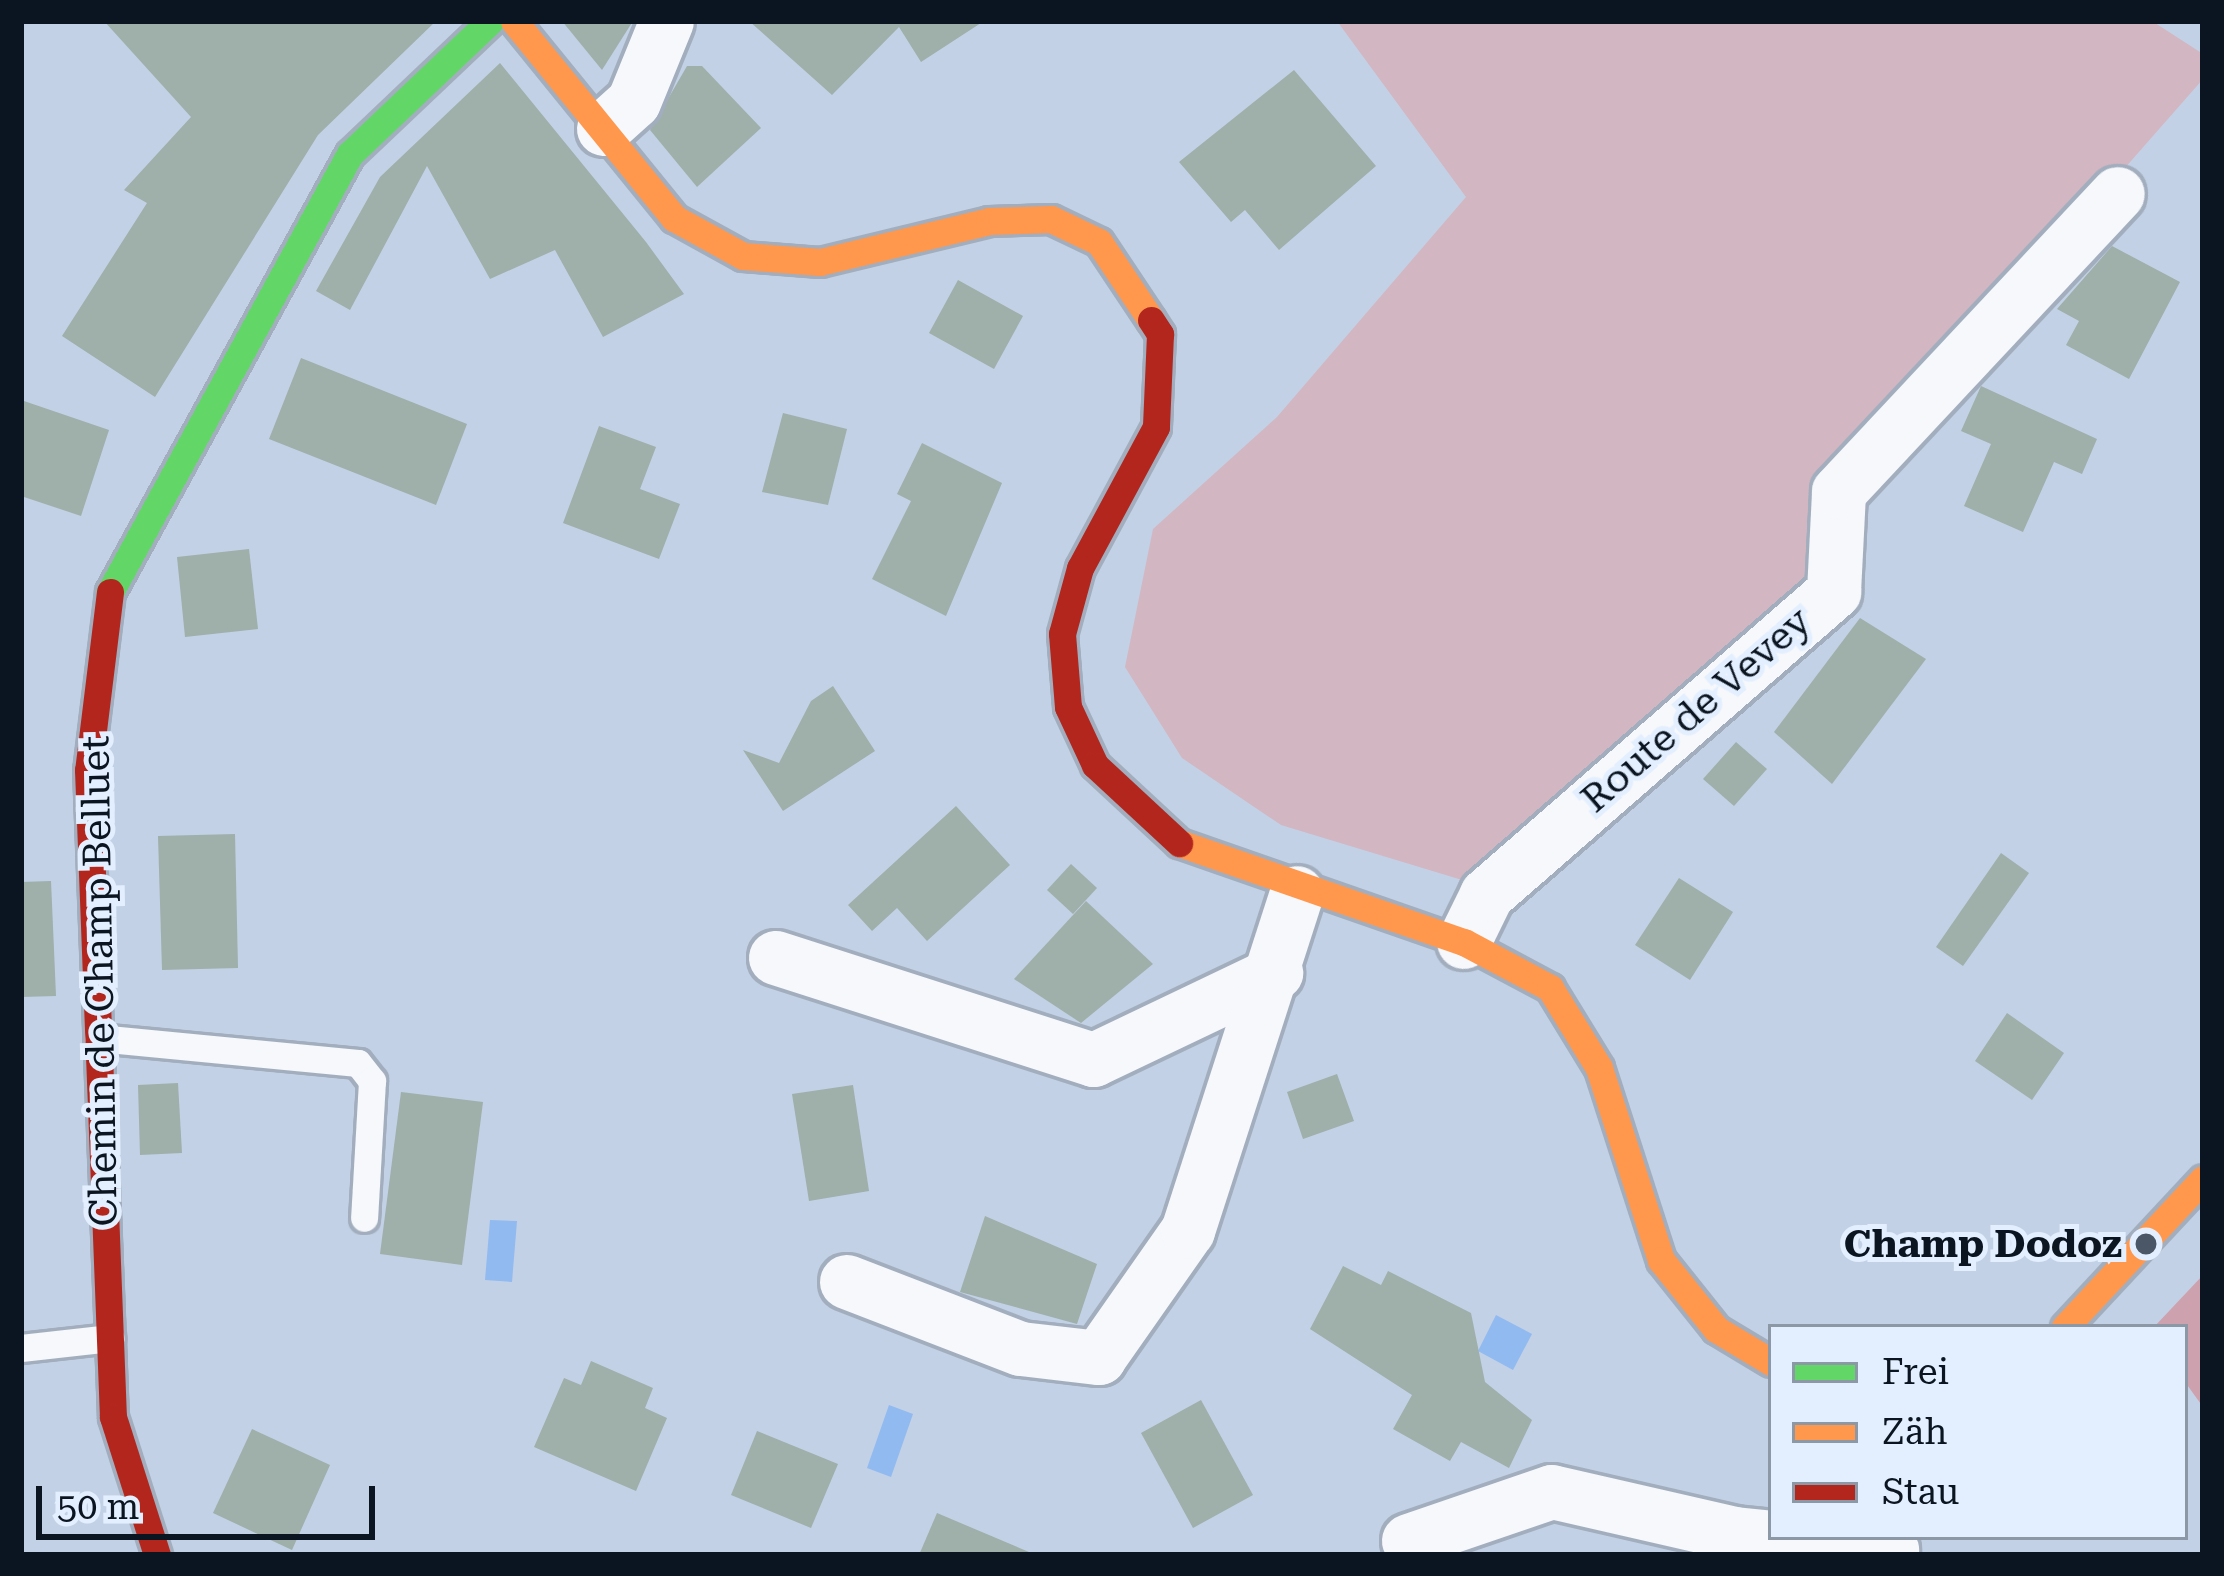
<!DOCTYPE html>
<meta charset="utf-8">
<style>
body{margin:0}
#map{position:relative;width:2224px;height:1576px;overflow:hidden;background:#c2d1e5;font-family:"Roboto Serif",serif}
div>[style]{position:absolute}
.green>*{inset:0;background:#d2b6c1}
.forest>*{inset:0;background:#cea1af}
.water>*{inset:0;background:#90baf0}
.building>*{inset:0;background:#9fafaa}
.roads{filter:drop-shadow(3px 0 #a2aebe) drop-shadow(-3px 0 #a2aebe) drop-shadow(0 3px #a2aebe) drop-shadow(0 -3px #a2aebe)}
.lane>*{height:27px;margin:-13.5px;padding:0 13.5px;transform-origin:13.5px;border-radius:13.5px;background:#f6f8fb}
.street>*{height:54px;margin:-27px;padding:0 27px;transform-origin:27px;border-radius:27px;background:#f6f8fb}
.fast>*{height:27px;margin:-13.5px;padding:0 13.5px;transform-origin:13.5px;border-radius:13.5px;background:#63d668}
.slow>*{height:27px;margin:-13.5px;padding:0 13.5px;transform-origin:13.5px;border-radius:13.5px;background:#ff974d}
.jam>*{height:27px;margin:-13.5px;padding:0 13.5px;transform-origin:13.5px;border-radius:13.5px;background:#b3261e}
.dots>*{width:33px;height:33px;translate:-50% -50%;box-sizing:border-box;border:6px solid #e3effe;border-radius:50%}
span{translate:-50% -50%;white-space:nowrap;text-align:center;line-height:1.15;-webkit-text-stroke:10px #e3effe;paint-order:stroke}
.street-label{font-size:39px;color:#0b1521}
.poi-label{font-size:39px;color:#0b1521;font-weight:700}
.right{translate:-100% -50%;text-align:right}
.frame{position:absolute;inset:0;border:24px solid #0b1521;pointer-events:none}
.legend{position:absolute;left:1768px;top:1324px;width:420px;height:216px;box-sizing:border-box;background:#e3effe;border:3px solid #8d98a6;margin:0;padding:15px 21px;list-style:none;font-size:36px;color:#0b1521}
.legend li{display:flex;align-items:center;gap:24px;height:60px}
.legend b{width:60px;border:3px solid #8d98a6}
.scale{position:absolute;left:36px;top:1486px;width:339px;height:54px;box-sizing:border-box;border:6px solid #0b1521;border-top:0;padding-left:15px;font-size:36px;line-height:42px;white-space:nowrap;color:#0b1521;-webkit-text-stroke:9px #e3effe;paint-order:stroke}
</style>
<div id="map">
<div class="green">
<i style="clip-path:polygon(1337px 21px,2152px 21px,2203px 54px,2203px 79px,1849px 482px,1847px 557px,1505px 893px,1281px 825px,1182px 758px,1125px 667px,1153px 529px,1277px 417px,1466px 197px)"></i>
</div>
<div class="forest">
<i style="clip-path:polygon(2203px 1275px,2203px 1407px,2185px 1382px,2185px 1327px,2154px 1327px)"></i>
</div>
<div class="water">
<i style="clip-path:polygon(490px 1220px,517px 1221px,512px 1282px,485px 1280px)"></i>
<i style="clip-path:polygon(1496px 1315px,1532px 1334px,1513px 1370px,1478px 1351px)"></i>
<i style="clip-path:polygon(889px 1405px,913px 1414px,891px 1477px,867px 1468px)"></i>
</div>
<div class="building">
<i style="clip-path:polygon(104px 21px,436px 21px,318px 135px,155px 397px,62px 336px,147px 203px,124px 190px,191px 117px)"></i>
<i style="clip-path:polygon(562px 21px,633px 21px,602px 70px)"></i>
<i style="clip-path:polygon(749px 21px,984px 21px,921px 62px,899px 27px,832px 95px)"></i>
<i style="clip-path:polygon(500px 63px,646px 242px,684px 294px,603px 337px,555px 250px,490px 279px,427px 166px,350px 310px,316px 291px,380px 177px)"></i>
<i style="clip-path:polygon(687px 66px,702px 66px,761px 128px,697px 187px,650px 130px)"></i>
<i style="clip-path:polygon(1294px 70px,1376px 166px,1279px 250px,1245px 210px,1231px 222px,1179px 162px)"></i>
<i style="clip-path:polygon(2112px 246px,2180px 282px,2129px 379px,2066px 345px,2079px 321px,2057px 309px)"></i>
<i style="clip-path:polygon(958px 280px,1023px 316px,994px 369px,929px 333px)"></i>
<i style="clip-path:polygon(301px 358px,467px 424px,436px 505px,269px 439px)"></i>
<i style="clip-path:polygon(1981px 386px,2097px 439px,2082px 474px,2054px 462px,2023px 532px,1964px 506px,1991px 444px,1961px 431px)"></i>
<i style="clip-path:polygon(21px 400px,109px 430px,81px 516px,21px 496px)"></i>
<i style="clip-path:polygon(783px 413px,847px 429px,828px 505px,762px 492px)"></i>
<i style="clip-path:polygon(599px 426px,656px 447px,640px 489px,680px 504px,659px 559px,563px 523px)"></i>
<i style="clip-path:polygon(922px 443px,1002px 483px,946px 616px,872px 579px,911px 501px,897px 494px)"></i>
<i style="clip-path:polygon(249px 549px,258px 629px,185px 637px,177px 557px)"></i>
<i style="clip-path:polygon(1860px 618px,1926px 659px,1832px 784px,1774px 732px)"></i>
<i style="clip-path:polygon(833px 686px,875px 751px,783px 811px,743px 750px,779px 763px,811px 701px)"></i>
<i style="clip-path:polygon(1736px 742px,1767px 769px,1734px 806px,1703px 779px)"></i>
<i style="clip-path:polygon(956px 806px,1010px 865px,927px 941px,897px 908px,872px 931px,848px 905px)"></i>
<i style="clip-path:polygon(235px 834px,238px 968px,162px 970px,158px 836px)"></i>
<i style="clip-path:polygon(2001px 853px,2029px 873px,1963px 966px,1936px 947px)"></i>
<i style="clip-path:polygon(1071px 864px,1097px 888px,1073px 914px,1047px 890px)"></i>
<i style="clip-path:polygon(1679px 878px,1733px 912px,1690px 980px,1635px 945px)"></i>
<i style="clip-path:polygon(51px 881px,56px 996px,21px 997px,21px 882px)"></i>
<i style="clip-path:polygon(1086px 901px,1153px 964px,1081px 1023px,1014px 979px)"></i>
<i style="clip-path:polygon(2007px 1013px,2064px 1053px,2032px 1100px,1975px 1061px)"></i>
<i style="clip-path:polygon(1337px 1074px,1354px 1121px,1303px 1139px,1287px 1092px)"></i>
<i style="clip-path:polygon(178px 1083px,182px 1153px,140px 1155px,138px 1085px)"></i>
<i style="clip-path:polygon(853px 1085px,869px 1191px,809px 1201px,792px 1094px)"></i>
<i style="clip-path:polygon(401px 1092px,483px 1102px,462px 1265px,380px 1254px)"></i>
<i style="clip-path:polygon(985px 1216px,1097px 1264px,1077px 1324px,960px 1292px)"></i>
<i style="clip-path:polygon(1343px 1266px,1381px 1285px,1388px 1271px,1471px 1313px,1485px 1382px,1532px 1420px,1509px 1468px,1461px 1442px,1450px 1461px,1393px 1429px,1412px 1395px,1310px 1329px)"></i>
<i style="clip-path:polygon(591px 1361px,653px 1388px,645px 1408px,667px 1418px,636px 1491px,534px 1447px,564px 1378px,581px 1385px)"></i>
<i style="clip-path:polygon(1201px 1400px,1253px 1495px,1193px 1528px,1141px 1433px)"></i>
<i style="clip-path:polygon(252px 1429px,330px 1465px,292px 1550px,213px 1513px)"></i>
<i style="clip-path:polygon(757px 1431px,838px 1464px,811px 1528px,731px 1495px)"></i>
<i style="clip-path:polygon(937px 1513px,1036px 1555px,919px 1555px)"></i>
</div>
<div class="roads">
<div class="lane">
<i style="left:98px;top:1038px;width:261px;rotate:5.5deg"></i>
<i style="left:358px;top:1063px;width:23px;rotate:52deg"></i>
<i style="left:372px;top:1081px;width:137px;rotate:93.3deg"></i>
<i style="left:21px;top:1348px;width:90px;rotate:-6.4deg"></i>
</div>
<div class="street">
<i style="left:604px;top:129px;width:40px;rotate:-42deg"></i>
<i style="left:634px;top:102px;width:87px;rotate:-67.8deg"></i>
<i style="left:1464px;top:942px;width:52px;rotate:-63.9deg"></i>
<i style="left:1487px;top:895px;width:461px;rotate:-41.1deg"></i>
<i style="left:1834px;top:592px;width:100px;rotate:-87.1deg"></i>
<i style="left:1839px;top:492px;width:408px;rotate:-46.9deg"></i>
<i style="left:776px;top:958px;width:334px;rotate:17.8deg"></i>
<i style="left:1094px;top:1060px;width:202px;rotate:-25.5deg"></i>
<i style="left:847px;top:1282px;width:186px;rotate:21.1deg"></i>
<i style="left:1021px;top:1349px;width:79px;rotate:6.6deg"></i>
<i style="left:1099px;top:1358px;width:155px;rotate:-55deg"></i>
<i style="left:1188px;top:1231px;width:355px;rotate:-72.1deg"></i>
<i style="left:1409px;top:1541px;width:151px;rotate:-18.9deg"></i>
<i style="left:1552px;top:1492px;width:188px;rotate:12.9deg"></i>
<i style="left:1735px;top:1534px;width:158px;rotate:5.8deg"></i>
</div>
<div class="fast">
<i style="left:110px;top:592px;width:499px;rotate:-61.3deg"></i>
<i style="left:350px;top:154px;width:193px;rotate:-43.5deg"></i>
</div>
<div class="slow">
<i style="left:514px;top:21px;width:254px;rotate:50.9deg"></i>
<i style="left:674px;top:218px;width:79px;rotate:28.8deg"></i>
<i style="left:743px;top:256px;width:77px;rotate:4.5deg"></i>
<i style="left:820px;top:262px;width:174px;rotate:-13.6deg"></i>
<i style="left:989px;top:221px;width:62px;rotate:-1.8deg"></i>
<i style="left:1051px;top:219px;width:53px;rotate:25.6deg"></i>
<i style="left:1099px;top:242px;width:94px;rotate:56.3deg"></i>
<i style="left:1179px;top:843px;width:302px;rotate:19.2deg"></i>
<i style="left:1464px;top:942px;width:98px;rotate:28.1deg"></i>
<i style="left:1550px;top:988px;width:94px;rotate:58.5deg"></i>
<i style="left:1599px;top:1068px;width:202px;rotate:72.1deg"></i>
<i style="left:1661px;top:1260px;width:88px;rotate:51.4deg"></i>
<i style="left:1716px;top:1329px;width:64px;rotate:31deg"></i>
<i style="left:2065px;top:1327px;width:202px;rotate:-47deg"></i>
</div>
<div class="jam">
<i style="left:1151px;top:320px;width:17px;rotate:57deg"></i>
<i style="left:1160px;top:334px;width:93px;rotate:92.5deg"></i>
<i style="left:1156px;top:427px;width:160px;rotate:118.3deg"></i>
<i style="left:1080px;top:568px;width:68px;rotate:105.3deg"></i>
<i style="left:1062px;top:634px;width:73px;rotate:85.3deg"></i>
<i style="left:1068px;top:707px;width:64px;rotate:65deg"></i>
<i style="left:1095px;top:765px;width:115px;rotate:42.9deg"></i>
<i style="left:110px;top:592px;width:179px;rotate:97deg"></i>
<i style="left:88px;top:770px;width:647px;rotate:87.79deg"></i>
<i style="left:113px;top:1417px;width:145px;rotate:72.3deg"></i>
</div>
</div>
<div class="dots">
<i style="left:2146px;top:1244px;background:#4b5766"></i>
</div>
<div class="street-label">
<span style="left:1696px;top:710px;rotate:-41deg">Route de Vevey</span>
<span style="left:100px;top:981px;rotate:-91deg">Chemin de Champ Belluet</span>
</div>
<div class="poi-label">
<span class="right" style="left:2122px;top:1244px">Champ Dodoz</span>
</div>
<div class="frame"></div>
<ul class="legend">
<li><b style="height:15px;background:#63d668"></b>Frei</li>
<li><b style="height:15px;background:#ff974d"></b>Zäh</li>
<li><b style="height:15px;background:#b3261e"></b>Stau</li>
</ul>
<div class="scale">50 m</div>
</div>
